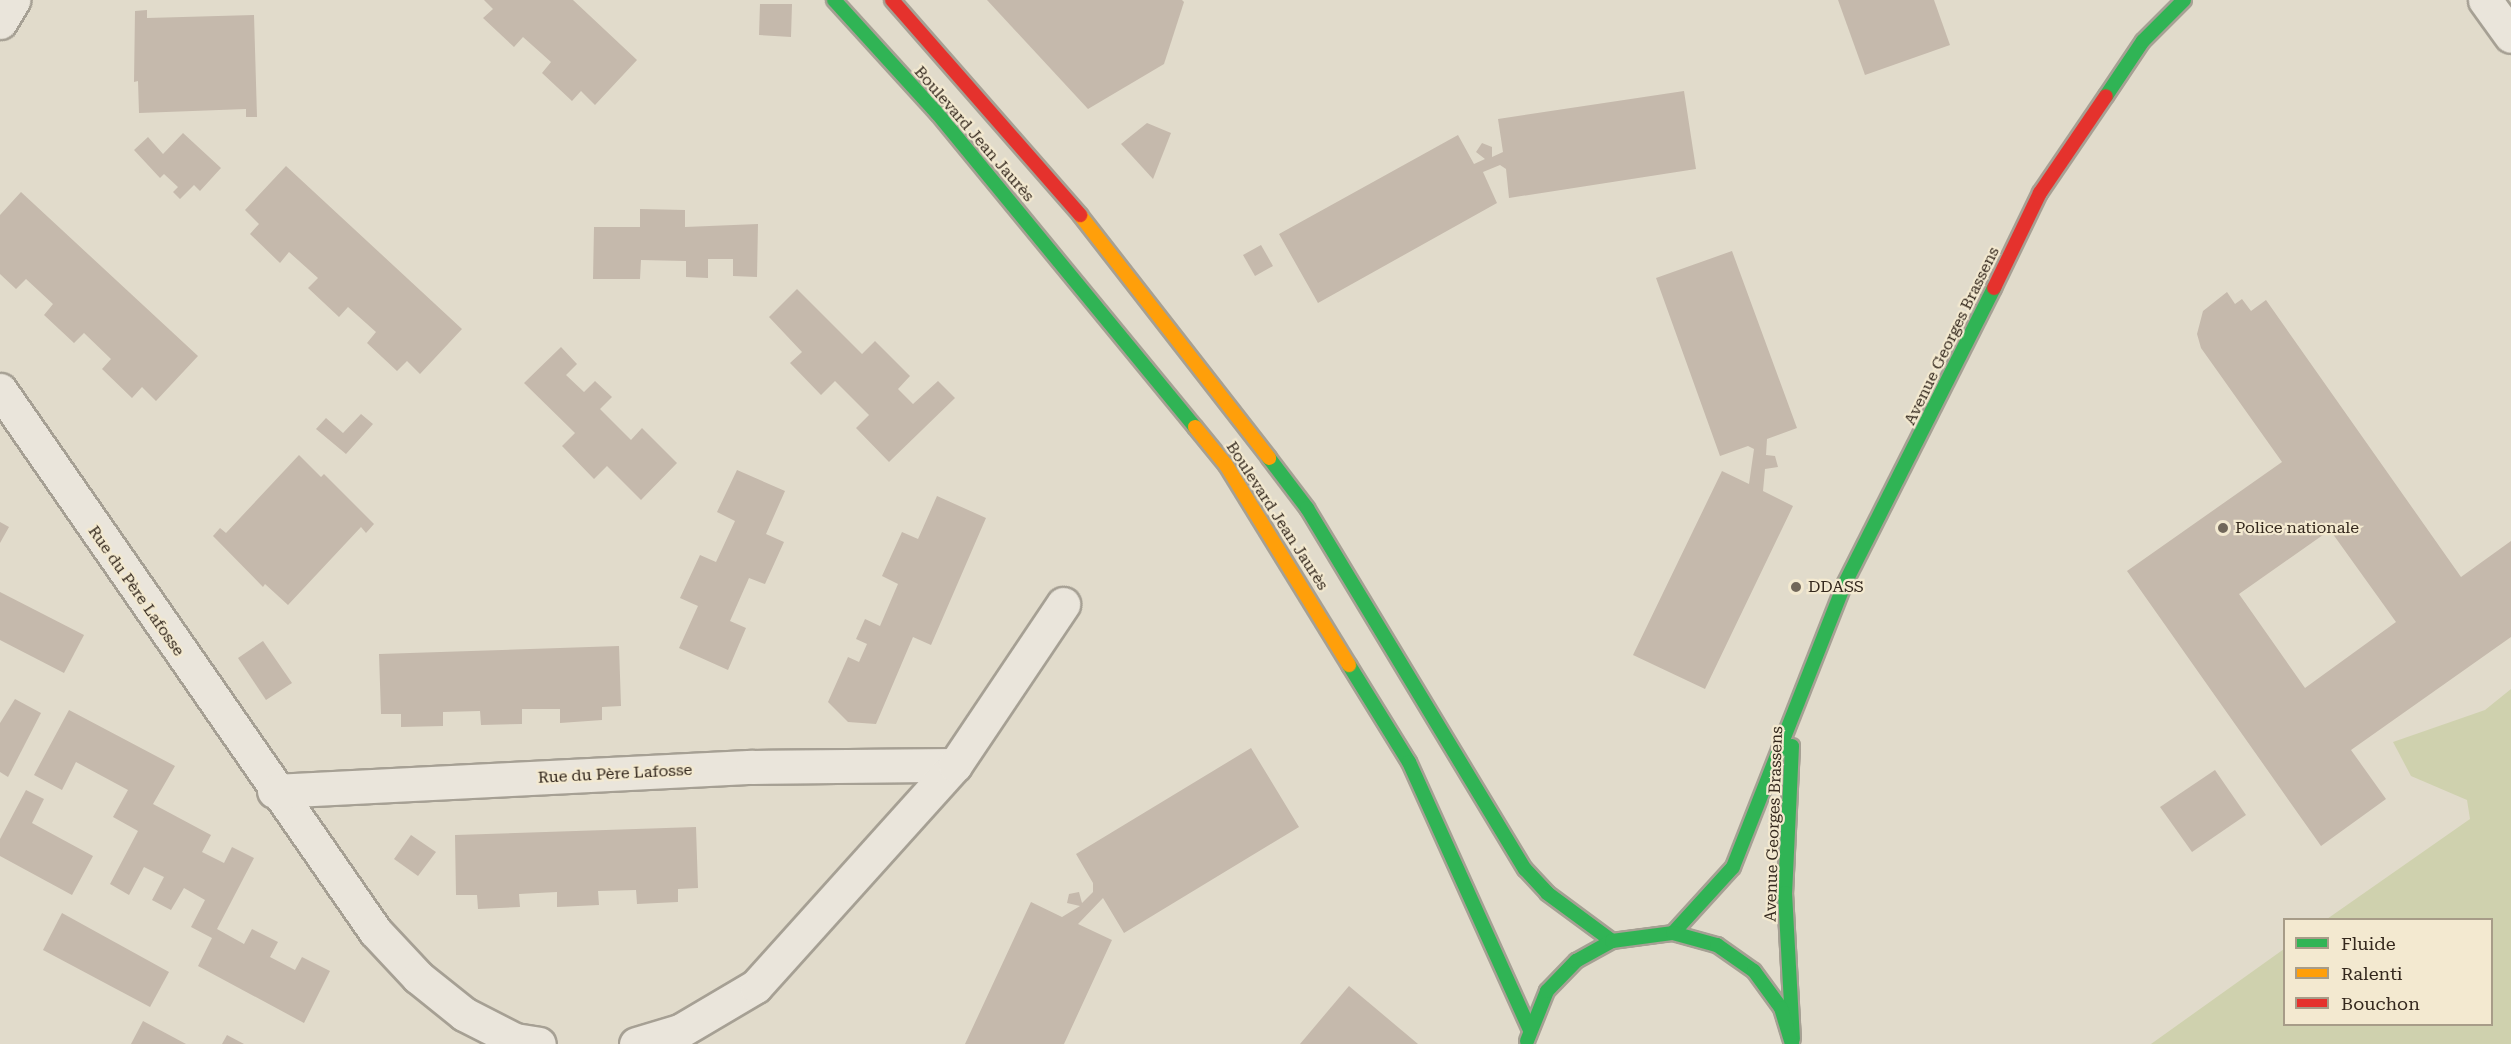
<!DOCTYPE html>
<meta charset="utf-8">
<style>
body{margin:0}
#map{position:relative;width:2511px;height:1044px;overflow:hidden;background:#e1dbcb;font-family:"Roboto Serif",serif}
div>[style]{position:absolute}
.green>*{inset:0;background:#cfd1ae}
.building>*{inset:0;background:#c5b9ac}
.roads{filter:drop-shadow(2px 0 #a6a094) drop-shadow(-2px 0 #a6a094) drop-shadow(0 2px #a6a094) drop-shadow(0 -2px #a6a094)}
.street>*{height:33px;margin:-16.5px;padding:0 16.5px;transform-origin:16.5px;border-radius:16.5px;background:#eae5db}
.fast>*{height:14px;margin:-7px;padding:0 7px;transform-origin:7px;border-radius:7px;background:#30b455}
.slow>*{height:14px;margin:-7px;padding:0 7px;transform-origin:7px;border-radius:7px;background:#ff9f0a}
.jam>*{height:14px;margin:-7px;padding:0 7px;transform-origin:7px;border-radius:7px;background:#e5322d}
.dots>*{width:16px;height:16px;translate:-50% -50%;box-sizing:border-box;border:3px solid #f3e9d0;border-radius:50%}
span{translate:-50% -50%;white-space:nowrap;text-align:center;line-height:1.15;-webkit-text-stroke:4.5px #f3e9d0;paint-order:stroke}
.street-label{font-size:16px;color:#34281d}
.poi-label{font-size:16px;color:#34281d}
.left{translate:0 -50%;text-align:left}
.legend{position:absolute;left:2283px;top:918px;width:210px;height:108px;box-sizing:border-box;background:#f3e9d0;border:2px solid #a79c88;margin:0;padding:8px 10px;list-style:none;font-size:18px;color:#34281d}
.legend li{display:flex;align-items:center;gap:12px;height:30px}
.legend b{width:30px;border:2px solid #a79c88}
</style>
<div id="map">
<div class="green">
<i style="clip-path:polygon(2511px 689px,2511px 1044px,2151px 1044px,2284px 949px,2284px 1024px,2492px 1024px,2492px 920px,2327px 919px,2470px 819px,2467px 800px,2411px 776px,2393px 742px,2485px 710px)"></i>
</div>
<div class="building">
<i style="clip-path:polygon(484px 0,573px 0,637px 60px,595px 105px,581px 91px,572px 101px,542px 73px,551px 62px,523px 37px,514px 47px,483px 18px,493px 9px)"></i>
<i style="clip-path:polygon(987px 0,1182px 0,1184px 2px,1164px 64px,1088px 109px)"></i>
<i style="clip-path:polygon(1838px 0,1934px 0,1950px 45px,1865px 75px)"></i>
<i style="clip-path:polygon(760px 4px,792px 4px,791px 37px,759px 35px)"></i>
<i style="clip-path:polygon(147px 10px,147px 18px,254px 15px,257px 117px,246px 117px,246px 109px,139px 113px,138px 81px,134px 82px,135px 11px)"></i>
<i style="clip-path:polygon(1684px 91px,1696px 169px,1509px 198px,1506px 169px,1500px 165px,1483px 172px,1497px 203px,1318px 303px,1279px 234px,1458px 135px,1474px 164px,1485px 159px,1476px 152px,1482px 143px,1492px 147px,1492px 157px,1503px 152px,1498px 119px)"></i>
<i style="clip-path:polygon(1147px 123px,1171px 133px,1153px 179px,1121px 144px)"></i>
<i style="clip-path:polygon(183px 133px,221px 168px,200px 191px,194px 185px,180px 199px,173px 192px,178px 187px,164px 174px,160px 178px,134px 150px,148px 137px,163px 154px)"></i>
<i style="clip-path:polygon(286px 166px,462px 329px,420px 374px,407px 361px,397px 371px,367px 343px,376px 332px,348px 307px,339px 317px,308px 288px,318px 278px,289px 252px,280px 263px,250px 234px,259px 224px,245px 210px)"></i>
<i style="clip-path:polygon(21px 192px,198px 356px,156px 401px,142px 387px,132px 398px,102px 369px,111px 359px,84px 333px,74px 343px,44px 315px,53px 304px,26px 279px,16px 289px,0 274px,0 215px)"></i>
<i style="clip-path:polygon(640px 209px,685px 210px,685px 227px,758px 224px,757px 277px,733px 276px,733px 259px,708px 259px,708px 278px,686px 277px,686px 261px,641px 260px,640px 279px,593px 279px,594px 227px,640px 227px)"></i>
<i style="clip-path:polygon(1261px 245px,1273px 266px,1255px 276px,1243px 255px)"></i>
<i style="clip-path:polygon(1732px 251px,1797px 428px,1767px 439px,1766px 455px,1775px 456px,1778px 467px,1765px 469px,1763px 491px,1793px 506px,1705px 689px,1633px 655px,1722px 471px,1749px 484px,1754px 449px,1748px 446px,1720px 456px,1656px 278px)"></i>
<i style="clip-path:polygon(797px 289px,862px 354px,875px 341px,910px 376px,898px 389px,913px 404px,938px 381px,955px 398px,889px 462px,856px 428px,869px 415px,835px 381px,821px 395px,790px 363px,802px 352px,769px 317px)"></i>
<i style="clip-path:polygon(evenodd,2227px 292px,2235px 304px,2242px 299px,2251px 311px,2266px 300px,2461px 577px,2511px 541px,2511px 637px,2351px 750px,2386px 799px,2321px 846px,2127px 571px,2282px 462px,2201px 348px,2197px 334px,2203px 311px,2227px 292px,2330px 530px,2396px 622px,2305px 688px,2239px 594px,2330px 530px)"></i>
<i style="clip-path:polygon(561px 347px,577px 364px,566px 375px,584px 392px,595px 381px,612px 397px,600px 409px,631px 440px,642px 428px,677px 463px,641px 500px,607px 466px,594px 479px,562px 446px,575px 433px,524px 383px)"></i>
<i style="clip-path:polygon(361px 414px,373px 424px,346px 454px,316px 429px,326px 418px,343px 433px)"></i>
<i style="clip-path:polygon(299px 455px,321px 477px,324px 474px,374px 524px,366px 533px,361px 527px,288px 605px,265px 584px,263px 587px,213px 536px,220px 528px,226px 533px)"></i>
<i style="clip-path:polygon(737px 470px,785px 491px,766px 534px,784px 542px,765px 584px,749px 578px,730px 621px,746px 628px,728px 670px,679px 648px,698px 606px,680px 598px,700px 555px,716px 562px,735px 521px,717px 512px)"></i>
<i style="clip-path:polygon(937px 496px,986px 518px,931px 645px,913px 637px,876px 724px,848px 722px,828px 702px,848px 657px,859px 662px,867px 644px,856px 639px,865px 619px,880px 626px,898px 584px,882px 576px,902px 532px,918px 539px)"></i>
<i style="clip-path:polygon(0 522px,9px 527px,0 543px)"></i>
<i style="clip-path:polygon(0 592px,84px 635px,64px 673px,0 640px)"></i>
<i style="clip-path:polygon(263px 641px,292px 683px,266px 700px,238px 658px)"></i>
<i style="clip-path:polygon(619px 646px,621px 706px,602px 707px,602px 720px,560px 723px,560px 709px,522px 709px,522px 724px,481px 725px,480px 711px,443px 712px,443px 726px,401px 727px,401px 714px,381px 714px,379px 654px)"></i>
<i style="clip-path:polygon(15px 699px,41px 713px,8px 777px,0 772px,0 723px)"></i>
<i style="clip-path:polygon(69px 710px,175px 766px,153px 804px,211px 835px,202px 852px,224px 863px,232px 847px,254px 858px,217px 929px,244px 944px,252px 929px,278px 942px,270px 957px,295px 970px,302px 957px,330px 971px,304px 1023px,198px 966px,212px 938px,191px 927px,205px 900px,184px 888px,171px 910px,152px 900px,164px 877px,144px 867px,129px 895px,110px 884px,138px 831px,113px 817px,128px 790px,76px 762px,62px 790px,34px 775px)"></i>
<i style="clip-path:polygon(1251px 748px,1299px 827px,1124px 933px,1103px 898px,1078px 924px,1112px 940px,1064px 1044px,965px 1044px,1031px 902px,1062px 917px,1080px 906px,1067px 903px,1069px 894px,1079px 892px,1082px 903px,1093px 892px,1093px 883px,1076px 854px)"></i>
<i style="clip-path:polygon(2215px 770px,2246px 815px,2192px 852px,2160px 807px)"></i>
<i style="clip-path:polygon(26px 790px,44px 799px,32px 823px,93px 856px,72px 895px,0 856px,0 839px)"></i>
<i style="clip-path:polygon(696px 827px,698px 888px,678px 889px,678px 902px,637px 904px,636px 890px,598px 891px,599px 905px,557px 907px,557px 892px,519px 894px,520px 907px,478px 909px,477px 895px,456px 895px,455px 835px)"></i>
<i style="clip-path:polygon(411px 835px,436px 852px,418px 876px,394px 859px)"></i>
<i style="clip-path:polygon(62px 913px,169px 972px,150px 1007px,43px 950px)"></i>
<i style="clip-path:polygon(1349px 986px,1418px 1044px,1300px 1044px)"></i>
<i style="clip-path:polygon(143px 1021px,186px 1044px,131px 1044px)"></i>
<i style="clip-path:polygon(227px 1035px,244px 1044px,222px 1044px)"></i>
</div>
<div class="roads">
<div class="street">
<i style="left:2485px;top:0;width:44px;rotate:54.2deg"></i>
<i style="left:0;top:22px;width:26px;rotate:-59deg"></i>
<i style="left:0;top:390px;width:658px;rotate:55.27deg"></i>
<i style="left:375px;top:931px;width:63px;rotate:46.9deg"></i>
<i style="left:418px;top:977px;width:59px;rotate:38.8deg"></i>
<i style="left:464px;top:1014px;width:57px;rotate:27deg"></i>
<i style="left:515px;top:1040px;width:24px;rotate:9deg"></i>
<i style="left:274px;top:791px;width:479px;rotate:-2.9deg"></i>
<i style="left:752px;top:767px;width:203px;rotate:-0.6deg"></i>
<i style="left:636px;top:1044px;width:46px;rotate:-16.5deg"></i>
<i style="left:680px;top:1031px;width:88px;rotate:-30.6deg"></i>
<i style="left:756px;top:986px;width:297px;rotate:-48deg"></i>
<i style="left:955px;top:765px;width:194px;rotate:-56.1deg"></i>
</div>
<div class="fast">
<i style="left:834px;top:0;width:153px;rotate:47.7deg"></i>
<i style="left:937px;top:113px;width:406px;rotate:50.6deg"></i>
<i style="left:2106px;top:96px;width:66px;rotate:-56.1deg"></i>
<i style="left:2143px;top:41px;width:58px;rotate:-45deg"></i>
<i style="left:1269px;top:458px;width:63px;rotate:52.8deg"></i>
<i style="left:1307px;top:508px;width:422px;rotate:58.9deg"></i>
<i style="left:1525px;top:869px;width:33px;rotate:47deg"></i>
<i style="left:1547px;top:893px;width:81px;rotate:36.4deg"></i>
<i style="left:1349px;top:665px;width:114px;rotate:58.3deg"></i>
<i style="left:1409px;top:762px;width:292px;rotate:65.7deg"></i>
<i style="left:1792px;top:746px;width:147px;rotate:92.7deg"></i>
<i style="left:1785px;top:893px;width:146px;rotate:86.9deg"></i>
<i style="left:1673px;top:933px;width:89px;rotate:-47.7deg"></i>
<i style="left:1733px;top:867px;width:303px;rotate:-68.5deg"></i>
<i style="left:1844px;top:585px;width:333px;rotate:-63.2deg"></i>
<i style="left:1527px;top:1041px;width:54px;rotate:-68.2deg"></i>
<i style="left:1547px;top:991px;width:42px;rotate:-46deg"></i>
<i style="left:1576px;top:961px;width:41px;rotate:-29.1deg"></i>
<i style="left:1612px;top:941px;width:62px;rotate:-7.5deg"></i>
<i style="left:1673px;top:933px;width:46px;rotate:15.3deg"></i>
<i style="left:1717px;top:945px;width:45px;rotate:35.1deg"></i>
<i style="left:1754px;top:971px;width:46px;rotate:53.9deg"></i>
<i style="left:1781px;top:1008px;width:38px;rotate:73deg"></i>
</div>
<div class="slow">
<i style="left:1080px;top:215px;width:308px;rotate:52.1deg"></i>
<i style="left:1195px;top:427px;width:49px;rotate:50.8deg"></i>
<i style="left:1226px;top:465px;width:235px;rotate:58.4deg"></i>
</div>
<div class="jam">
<i style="left:892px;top:0;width:286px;rotate:48.8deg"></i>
<i style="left:1994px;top:288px;width:106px;rotate:-64.2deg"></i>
<i style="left:2040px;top:193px;width:117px;rotate:-55.8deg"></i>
</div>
</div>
<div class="dots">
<i style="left:2223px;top:528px;background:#71675a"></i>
<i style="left:1796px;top:587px;background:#71675a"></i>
</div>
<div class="street-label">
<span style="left:974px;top:134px;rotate:49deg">Boulevard Jean Jaurès</span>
<span style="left:1952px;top:336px;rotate:-64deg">Avenue Georges Brassens</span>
<span style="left:1277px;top:516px;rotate:57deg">Boulevard Jean Jaurès</span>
<span style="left:136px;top:591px;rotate:55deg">Rue du Père Lafosse</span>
<span style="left:615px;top:774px;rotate:-3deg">Rue du Père Lafosse</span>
<span style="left:1774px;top:824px;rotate:-88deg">Avenue Georges Brassens</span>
</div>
<div class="poi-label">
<span class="left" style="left:2235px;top:528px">Police nationale</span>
<span class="left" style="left:1808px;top:587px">DDASS</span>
</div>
<ul class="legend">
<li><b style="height:8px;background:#30b455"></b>Fluide</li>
<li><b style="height:8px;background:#ff9f0a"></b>Ralenti</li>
<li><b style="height:8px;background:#e5322d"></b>Bouchon</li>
</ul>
</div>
